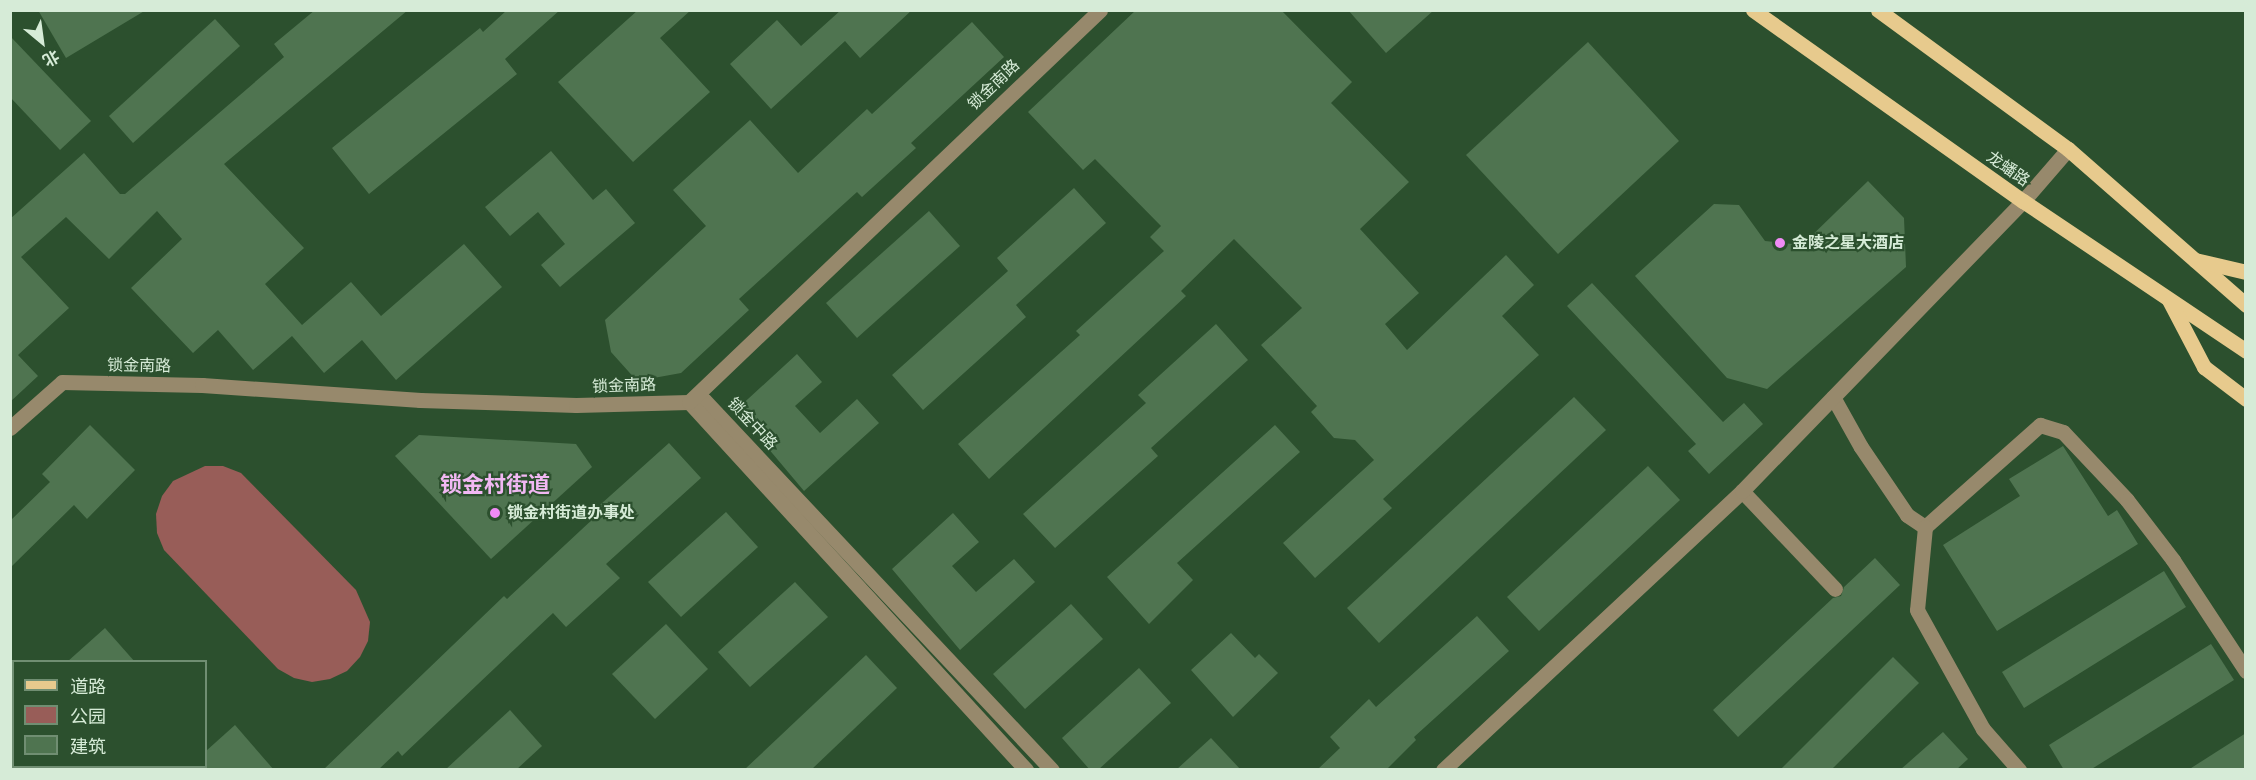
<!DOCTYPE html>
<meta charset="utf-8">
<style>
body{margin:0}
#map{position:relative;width:2256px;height:780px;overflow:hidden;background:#2c502e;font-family:"Alegreya Sans","Noto Sans SC",sans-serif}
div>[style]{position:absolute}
.green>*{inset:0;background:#985d58}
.building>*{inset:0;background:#4f7450}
.minor>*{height:15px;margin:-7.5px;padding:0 7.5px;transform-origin:7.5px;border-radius:7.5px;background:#97896c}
.major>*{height:15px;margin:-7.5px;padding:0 7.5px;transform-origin:7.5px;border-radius:7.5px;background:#e7ca8d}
.dots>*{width:16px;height:16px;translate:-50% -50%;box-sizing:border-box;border:3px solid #2c502e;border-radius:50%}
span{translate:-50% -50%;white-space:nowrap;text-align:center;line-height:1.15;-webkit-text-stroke:4.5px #2c502e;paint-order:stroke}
.street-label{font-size:16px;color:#d6ebd7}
.poi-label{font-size:16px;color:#d6ebd7;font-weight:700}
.left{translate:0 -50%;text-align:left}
.district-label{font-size:22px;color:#f1b8f3;font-weight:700}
.frame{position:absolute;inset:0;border:12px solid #d6ebd7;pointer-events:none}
.legend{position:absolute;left:12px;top:660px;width:195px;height:108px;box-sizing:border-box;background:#2c502e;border:2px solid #708e72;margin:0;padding:8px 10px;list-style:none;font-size:18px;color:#d6ebd7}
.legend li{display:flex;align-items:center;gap:12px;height:30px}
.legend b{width:30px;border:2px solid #708e72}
.north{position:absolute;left:12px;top:12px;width:60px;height:60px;-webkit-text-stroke:4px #2c502e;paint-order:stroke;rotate:151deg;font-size:16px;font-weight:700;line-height:24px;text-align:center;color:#d6ebd7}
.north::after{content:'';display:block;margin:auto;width:21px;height:27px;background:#d6ebd7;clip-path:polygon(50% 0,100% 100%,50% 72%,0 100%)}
</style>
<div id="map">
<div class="green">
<i style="clip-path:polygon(205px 466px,223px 466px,241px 473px,356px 590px,370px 622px,368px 641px,360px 657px,347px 671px,330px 679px,312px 682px,294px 678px,278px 669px,164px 550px,157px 533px,156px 514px,162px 496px,173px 481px)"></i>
</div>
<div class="building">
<i style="clip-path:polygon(38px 10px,146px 10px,66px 58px)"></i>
<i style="clip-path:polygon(315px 10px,408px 10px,224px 164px,304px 248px,265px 284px,302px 325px,351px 282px,381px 316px,464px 244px,502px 287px,396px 380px,362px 340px,324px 373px,292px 336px,253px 370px,218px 330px,193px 353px,131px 288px,182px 239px,157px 211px,109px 259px,66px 217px,21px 257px,69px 308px,18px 355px,38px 376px,10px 402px,10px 219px,84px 153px,120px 194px,125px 194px,284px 57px,274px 44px)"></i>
<i style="clip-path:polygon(507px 10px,560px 10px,505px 59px,517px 74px,369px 194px,332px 148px,480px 28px,483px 32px)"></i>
<i style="clip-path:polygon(638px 10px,691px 10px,660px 38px,710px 92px,633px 162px,558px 82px)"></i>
<i style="clip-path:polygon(841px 10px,912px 10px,860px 58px,845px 41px,771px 109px,730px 64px,777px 20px,801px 46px)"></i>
<i style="clip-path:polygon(1136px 10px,1281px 10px,1352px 82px,1331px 103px,1409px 182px,1360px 229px,1419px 293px,1385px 324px,1407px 350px,1506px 255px,1534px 285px,1502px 316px,1539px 355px,1383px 499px,1392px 508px,1315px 578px,1283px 543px,1374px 460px,1355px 440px,1334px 438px,1311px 412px,1317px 406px,1261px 345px,1302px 308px,1234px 239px,1181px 291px,1186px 296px,989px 479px,958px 444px,1080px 335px,1076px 331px,1164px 251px,1150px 237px,1161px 226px,1095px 159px,1083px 170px,1028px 112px)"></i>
<i style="clip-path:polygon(1348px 10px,1434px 10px,1386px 53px)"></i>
<i style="clip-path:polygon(215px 19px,240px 46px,133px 143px,109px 116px)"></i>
<i style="clip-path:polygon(972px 22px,1004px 57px,911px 143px,916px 148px,862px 197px,857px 192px,739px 299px,749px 310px,681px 373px,637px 381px,611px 352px,605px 320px,706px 226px,673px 190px,750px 120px,798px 173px,867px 109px,872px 114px)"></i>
<i style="clip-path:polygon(10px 36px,91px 121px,60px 150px,10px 97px)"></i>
<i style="clip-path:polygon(1588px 42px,1679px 141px,1558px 254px,1466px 155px)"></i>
<i style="clip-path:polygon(551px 151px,593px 200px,606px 189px,635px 223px,560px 287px,541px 265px,565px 244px,538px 212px,510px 236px,485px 207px)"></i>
<i style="clip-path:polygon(1868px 181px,1904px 218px,1906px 267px,1767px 389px,1727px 378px,1635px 276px,1714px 204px,1739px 205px,1765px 241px,1802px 245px)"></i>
<i style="clip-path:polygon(1074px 188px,1106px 223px,1016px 305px,1026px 317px,923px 410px,892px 375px,1008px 271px,997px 258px)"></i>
<i style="clip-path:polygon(929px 211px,960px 246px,857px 338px,826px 303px)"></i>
<i style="clip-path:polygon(1592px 283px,1723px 422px,1744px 403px,1763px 424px,1709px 474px,1688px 451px,1696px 444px,1567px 306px)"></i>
<i style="clip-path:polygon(1216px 324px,1248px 360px,1151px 448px,1158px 456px,1055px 548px,1023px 514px,1146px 403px,1138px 395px)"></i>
<i style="clip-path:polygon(797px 354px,822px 382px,795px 406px,820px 433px,857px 399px,879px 423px,804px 491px,736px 410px)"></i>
<i style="clip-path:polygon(1574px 397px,1606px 430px,1379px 643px,1347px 608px)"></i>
<i style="clip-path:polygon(90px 425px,135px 470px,87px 519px,74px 505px,10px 568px,10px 521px,50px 482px,42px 474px)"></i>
<i style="clip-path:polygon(1275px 425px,1300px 452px,1177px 563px,1193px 580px,1149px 624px,1107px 577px)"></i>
<i style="clip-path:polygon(419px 435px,576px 444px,592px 467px,491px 559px,395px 456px)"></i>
<i style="clip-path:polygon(669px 443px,701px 478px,606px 564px,620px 578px,566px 627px,553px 613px,402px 756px,398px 751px,378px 770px,323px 770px,504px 596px,507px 599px,595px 517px,591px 513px)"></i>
<i style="clip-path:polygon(2063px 446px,2108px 516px,2117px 510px,2138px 544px,1997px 631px,1943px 545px,2020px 496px,2009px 479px)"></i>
<i style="clip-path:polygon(1648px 466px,1680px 500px,1539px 631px,1507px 597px)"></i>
<i style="clip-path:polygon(726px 512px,758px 547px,681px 617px,648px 582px)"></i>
<i style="clip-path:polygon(953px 513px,979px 542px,952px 566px,976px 592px,1014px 559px,1035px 582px,960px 650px,892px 569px)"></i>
<i style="clip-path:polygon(1875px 558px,1900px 585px,1738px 737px,1713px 710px,1833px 598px,1841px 596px,1844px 587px)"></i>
<i style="clip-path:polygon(2164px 571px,2186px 607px,2024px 708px,2002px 672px)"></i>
<i style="clip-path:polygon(795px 582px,828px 617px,750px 687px,718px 652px)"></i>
<i style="clip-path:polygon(1071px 604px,1103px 639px,1025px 709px,993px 674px)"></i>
<i style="clip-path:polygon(1477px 616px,1509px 651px,1414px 737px,1416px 740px,1386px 770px,1317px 770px,1340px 748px,1330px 737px,1369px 699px,1376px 707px)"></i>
<i style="clip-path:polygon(666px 624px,708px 669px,655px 719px,612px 674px)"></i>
<i style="clip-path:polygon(105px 628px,135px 662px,67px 662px)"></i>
<i style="clip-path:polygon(1231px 633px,1255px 658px,1259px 654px,1278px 673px,1233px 717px,1191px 670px)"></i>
<i style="clip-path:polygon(2211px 644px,2234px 680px,2090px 770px,2064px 770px,2049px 745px)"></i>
<i style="clip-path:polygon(866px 655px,897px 688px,811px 770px,744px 770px)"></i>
<i style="clip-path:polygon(1893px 657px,1919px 683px,1831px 770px,1780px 770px)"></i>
<i style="clip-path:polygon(1139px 668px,1171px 703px,1098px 770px,1090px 770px,1062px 738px)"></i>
<i style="clip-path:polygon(510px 710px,542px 746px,516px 770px,445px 770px)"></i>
<i style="clip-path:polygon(235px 725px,274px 770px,206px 770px,206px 751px)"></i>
<i style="clip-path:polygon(1943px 732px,1968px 759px,1956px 770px,1900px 770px)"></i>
<i style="clip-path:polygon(2246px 733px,2246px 770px,2188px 770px)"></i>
<i style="clip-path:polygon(1211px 738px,1241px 770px,1176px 770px)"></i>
</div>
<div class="minor">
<i style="left:1833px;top:397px;width:57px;rotate:60.8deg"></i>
<i style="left:1861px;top:447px;width:82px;rotate:55.9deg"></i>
<i style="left:1907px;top:515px;width:22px;rotate:34deg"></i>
<i style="left:1925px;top:527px;width:154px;rotate:-41.6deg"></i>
<i style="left:2040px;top:425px;width:24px;rotate:17deg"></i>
<i style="left:2063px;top:432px;width:93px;rotate:46.7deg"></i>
<i style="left:2127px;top:500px;width:76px;rotate:52.5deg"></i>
<i style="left:2173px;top:560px;width:133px;rotate:56.7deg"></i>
<i style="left:689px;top:402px;width:15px;rotate:-8deg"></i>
<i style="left:704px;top:400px;width:508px;rotate:46.76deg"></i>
<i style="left:689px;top:402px;width:499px;rotate:47.5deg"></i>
<i style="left:10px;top:428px;width:69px;rotate:-41.5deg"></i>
<i style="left:62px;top:382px;width:140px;rotate:1.2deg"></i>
<i style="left:202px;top:385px;width:219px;rotate:3.9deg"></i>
<i style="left:420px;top:400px;width:156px;rotate:1.8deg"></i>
<i style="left:576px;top:405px;width:113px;rotate:-1.5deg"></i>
<i style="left:689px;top:402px;width:568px;rotate:-43.64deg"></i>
<i style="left:1742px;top:491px;width:135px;rotate:46.5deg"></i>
<i style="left:1925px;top:527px;width:83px;rotate:95.5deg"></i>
<i style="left:1917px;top:610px;width:136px;rotate:61deg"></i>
<i style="left:1983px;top:729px;width:55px;rotate:48.7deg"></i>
<i style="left:1443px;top:770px;width:409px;rotate:-43deg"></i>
<i style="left:1742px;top:491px;width:404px;rotate:-45.9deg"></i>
<i style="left:2023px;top:201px;width:69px;rotate:-49.1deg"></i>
</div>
<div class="major">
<i style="left:1753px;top:10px;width:331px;rotate:35.3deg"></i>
<i style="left:2023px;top:201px;width:269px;rotate:33.9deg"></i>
<i style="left:1878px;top:10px;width:235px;rotate:36.2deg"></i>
<i style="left:2068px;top:149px;width:237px;rotate:41.2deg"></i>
<i style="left:2195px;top:260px;width:52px;rotate:13.2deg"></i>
<i style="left:2169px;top:300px;width:76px;rotate:62.4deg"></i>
<i style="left:2204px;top:367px;width:53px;rotate:37.3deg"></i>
</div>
<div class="dots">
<i style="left:1780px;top:243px;background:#f08bf5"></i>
<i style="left:495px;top:513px;background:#f08bf5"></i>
</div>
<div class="street-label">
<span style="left:994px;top:85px;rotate:-44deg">锁金南路</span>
<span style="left:2008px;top:169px;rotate:35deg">龙蟠路</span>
<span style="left:139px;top:366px;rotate:1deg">锁金南路</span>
<span style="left:624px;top:386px;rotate:-2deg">锁金南路</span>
<span style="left:752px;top:424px;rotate:47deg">锁金中路</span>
</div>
<div class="poi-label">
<span class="left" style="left:1792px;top:243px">金陵之星大酒店</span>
<span class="left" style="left:507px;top:513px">锁金村街道办事处</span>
</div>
<div class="district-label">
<span style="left:495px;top:486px">锁金村街道</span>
</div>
<div class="frame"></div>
<ul class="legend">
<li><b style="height:8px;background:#e7ca8d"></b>道路</li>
<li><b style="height:16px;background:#985d58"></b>公园</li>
<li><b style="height:16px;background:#4f7450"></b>建筑</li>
</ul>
<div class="north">北</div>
</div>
